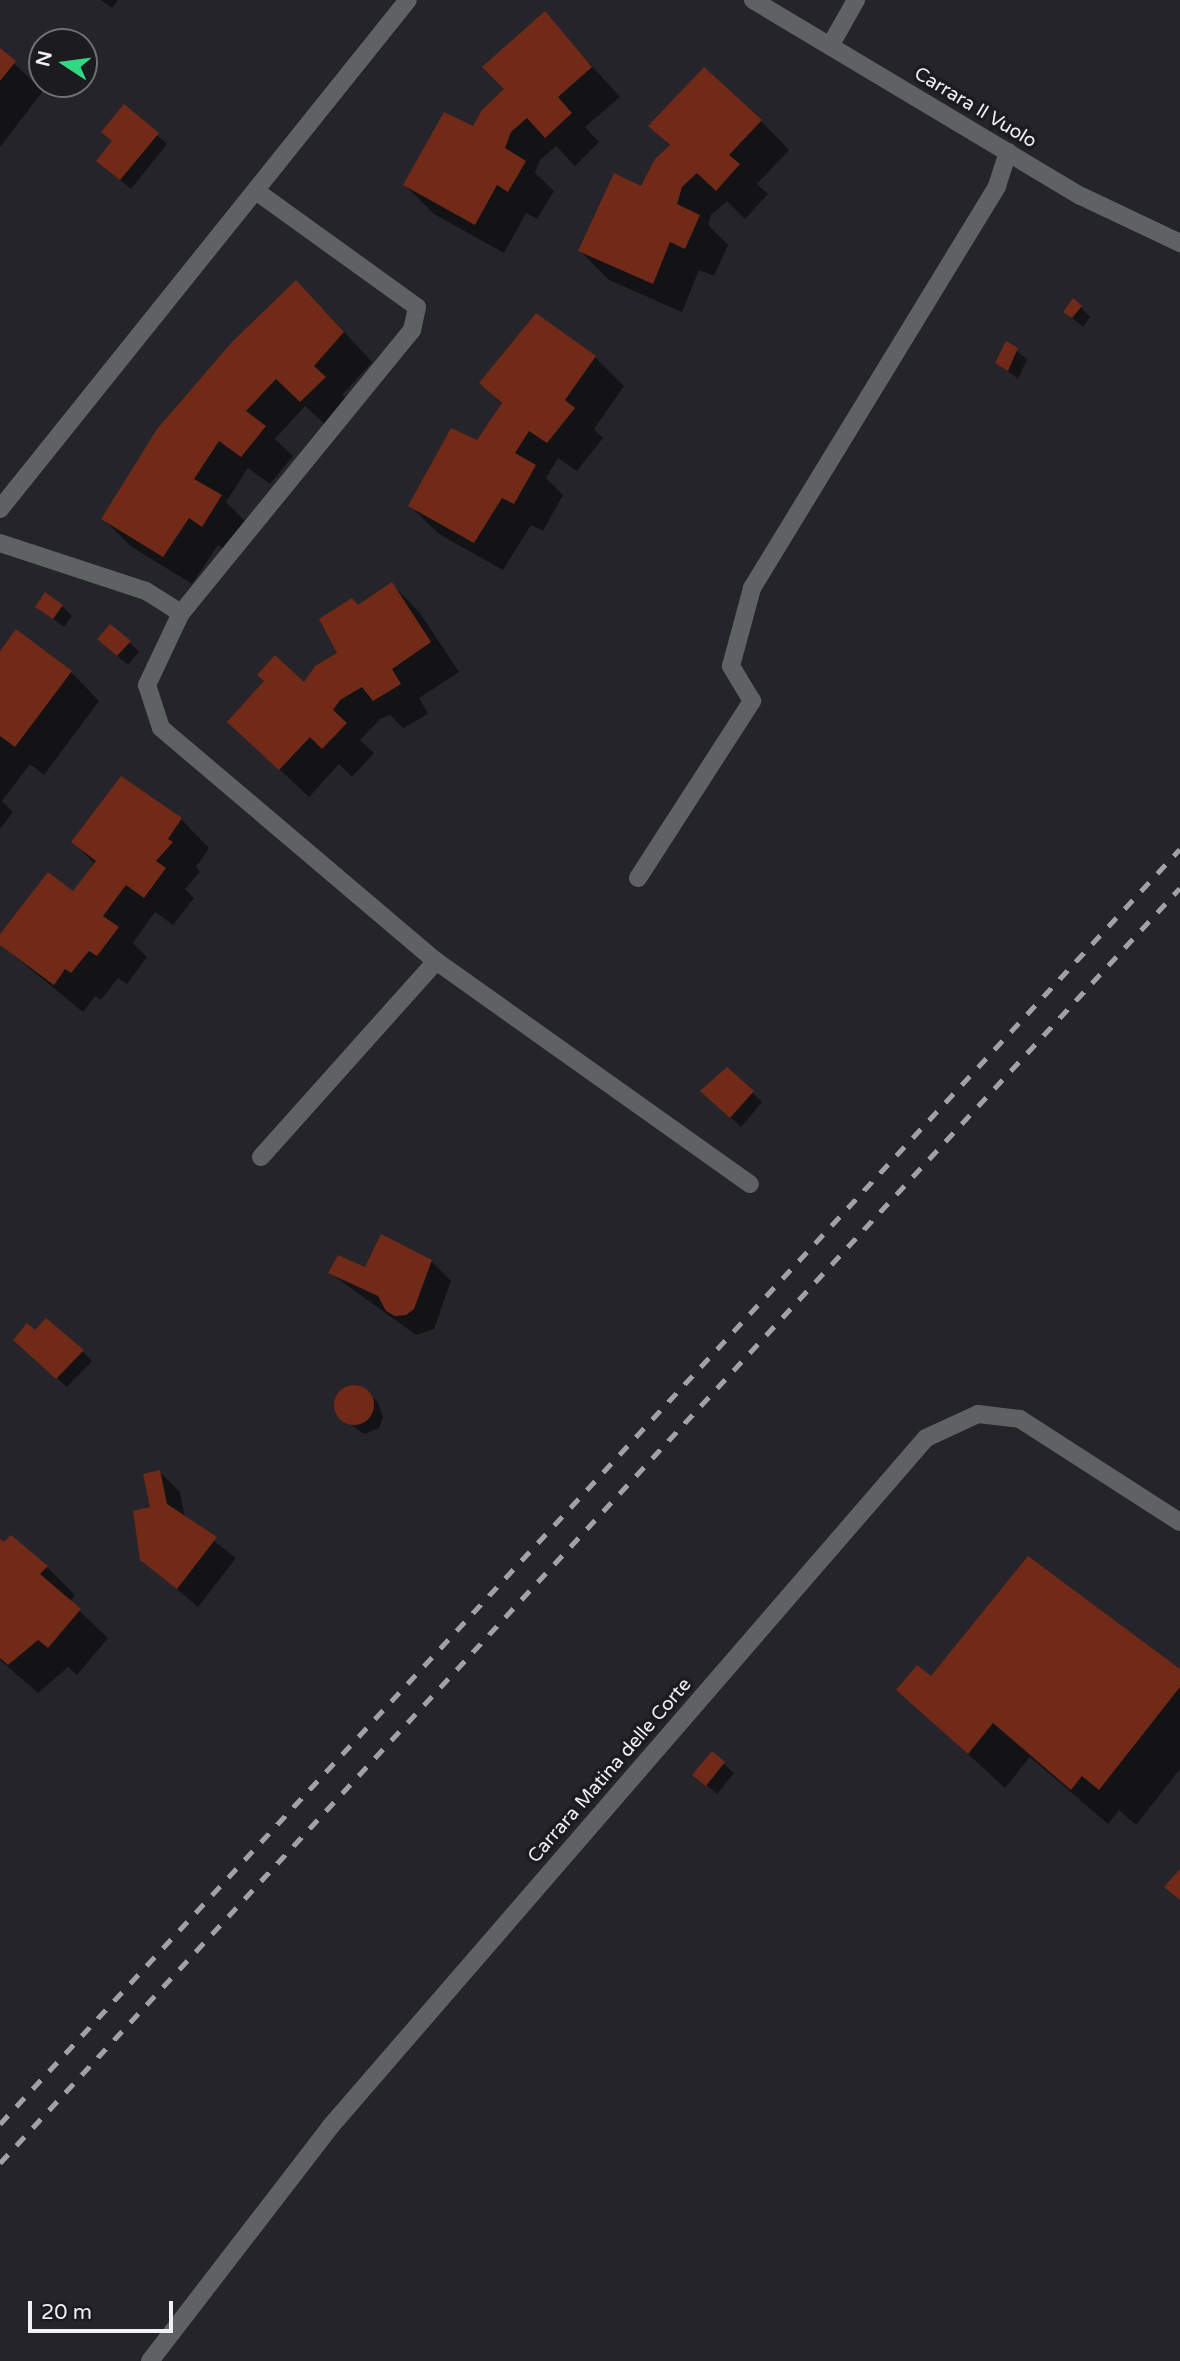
<!DOCTYPE html>
<style>
body{margin:0}
#map{position:relative;width:1180px;height:2361px;overflow:hidden;background:#25242a;font-family:"Varela Round",sans-serif}
div>[style]{position:absolute}
.shadow>*{inset:0;background:#0007}
.building>*{inset:0;background:#712918}
.round{border-radius:50%}
.minor>*{height:18px;margin:-9px;padding:0 9px;transform-origin:9px;border-radius:9px;background:#5f6263}
.rail>*{height:5px;margin-top:-2.5px;transform-origin:0;background:repeating-linear-gradient(90deg,#a2a1a6 0 12px,transparent 0 24px)}
span{translate:-50% -50%;white-space:nowrap;text-align:center;line-height:1.15;-webkit-text-stroke:7px #1c1b20;paint-order:stroke}
.street-label{font-size:19px;color:#f1f0f4}
.north{position:absolute;left:28px;top:28px;width:70px;height:70px;box-sizing:border-box;background:#1c1b20;border:2px solid #717075;border-radius:50%;rotate:283deg;font-size:19px;font-weight:700;line-height:28px;text-align:center;color:#f1f0f4}
.north::after{content:'';display:block;margin:auto;width:24px;height:32px;background:#32d882;clip-path:polygon(50% 0,100% 100%,50% 72%,0 100%)}
.scale{position:absolute;left:28px;top:2301px;width:145px;height:32px;box-sizing:border-box;border:4px solid #f1f0f4;border-top:0;padding-left:9px;font-size:21px;line-height:24px;white-space:nowrap;color:#f1f0f4;-webkit-text-stroke:5px #1c1b20;paint-order:stroke}
</style>
<div id="map">
<div class="shadow">
<i style="clip-path:polygon(101px 0,118px 0,112px 8px)"></i>
<i style="clip-path:polygon(545px 14px,620px 97px,585px 127px,599px 142px,575px 166px,556px 146px,540px 160px,535px 173px,554px 191px,537px 219px,526px 213px,504px 253px,434px 214px,405px 185px,474px 129px,506px 89px)"></i>
<i style="clip-path:polygon(0 50px,43px 91px,0 147px)"></i>
<i style="clip-path:polygon(125px 107px,167px 144px,131px 189px,98px 161px,113px 142px)"></i>
<i style="clip-path:polygon(761px 121px,789px 150px,757px 184px,768px 194px,745px 219px,727px 201px,711px 215px,708px 225px,728px 245px,714px 276px,699px 270px,682px 312px,609px 280px,580px 251px,642px 188px,671px 147px,650px 126px)"></i>
<i style="clip-path:polygon(1081px 307px,1090px 317px,1083px 327px,1065px 312px)"></i>
<i style="clip-path:polygon(325px 311px,372px 362px,342px 395px,354px 407px,330px 429px,305px 406px,275px 439px,293px 456px,270px 484px,248px 468px,226px 502px,249px 525px,231px 555px,218px 545px,192px 584px,132px 547px,103px 519px)"></i>
<i style="clip-path:polygon(536px 315px,595px 357px,624px 386px,594px 429px,603px 438px,577px 471px,558px 458px,546px 478px,563px 495px,543px 531px,531px 525px,503px 570px,439px 534px,410px 506px,478px 442px,503px 405px,481px 383px)"></i>
<i style="clip-path:polygon(1007px 344px,1027px 359px,1018px 379px,997px 362px)"></i>
<i style="clip-path:polygon(392px 584px,420px 613px,459px 672px,419px 698px,428px 714px,403px 728px,390px 715px,380px 719px,360px 740px,374px 753px,352px 777px,339px 764px,309px 797px,229px 722px,304px 685px,339px 653px,358px 607px)"></i>
<i style="clip-path:polygon(62px 606px,72px 616px,64px 627px,38px 607px)"></i>
<i style="clip-path:polygon(129px 642px,139px 652px,128px 665px,109px 649px)"></i>
<i style="clip-path:polygon(0 654px,71px 672px,99px 701px,44px 775px,30px 764px,2px 801px,13px 812px,0 829px)"></i>
<i style="clip-path:polygon(181px 819px,209px 848px,196px 867px,200px 872px,185px 889px,194px 898px,173px 925px,155px 912px,133px 943px,147px 957px,127px 984px,118px 978px,101px 1000px,95px 996px,83px 1012px,0 944px,0 937px,73px 894px,95px 864px,73px 842px)"></i>
<i style="clip-path:polygon(727px 1069px,762px 1102px,741px 1127px,713px 1101px)"></i>
<i style="clip-path:polygon(431px 1261px,451px 1281px,434px 1329px,416px 1335px,330px 1273px)"></i>
<i style="clip-path:polygon(35px 1332px,82px 1351px,92px 1361px,67px 1387px,25px 1350px)"></i>
<i style="clip-path:polygon(356px 1386px,378px 1402px,383px 1417px,379px 1428px,364px 1434px,340px 1416px,337px 1400px,343px 1390px)"></i>
<i style="clip-path:polygon(160px 1472px,180px 1492px,185px 1518px,236px 1558px,198px 1607px,142px 1559px)"></i>
<i style="clip-path:polygon(0 1541px,47px 1567px,75px 1595px,70px 1602px,108px 1638px,77px 1675px,68px 1667px,38px 1693px,0 1660px)"></i>
<i style="clip-path:polygon(1180px 1671px,1180px 1769px,1136px 1825px,1119px 1810px,1108px 1824px,1030px 1757px,1005px 1788px,898px 1690px,931px 1678px)"></i>
<i style="clip-path:polygon(724px 1764px,734px 1773px,717px 1794px,705px 1784px)"></i>
</div>
<div class="building">
<i style="clip-path:polygon(545px 11px,592px 67px,558px 97px,572px 113px,545px 138px,527px 118px,511px 132px,505px 148px,526px 161px,508px 192px,497px 185px,475px 225px,403px 185px,444px 112px,473px 126px,482px 110px,504px 89px,482px 67px)"></i>
<i style="clip-path:polygon(0 48px,16px 61px,0 81px)"></i>
<i style="clip-path:polygon(704px 67px,762px 120px,729px 155px,740px 164px,716px 191px,697px 173px,682px 187px,677px 204px,700px 215px,685px 249px,670px 242px,653px 284px,578px 251px,614px 173px,641px 186px,655px 159px,670px 145px,648px 126px)"></i>
<i style="clip-path:polygon(124px 104px,159px 133px,120px 180px,96px 161px,112px 141px,101px 132px)"></i>
<i style="clip-path:polygon(296px 280px,344px 332px,314px 366px,326px 377px,300px 402px,276px 379px,246px 411px,266px 426px,241px 457px,219px 441px,194px 479px,222px 495px,202px 527px,189px 518px,163px 557px,101px 519px,157px 429px,232px 342px)"></i>
<i style="clip-path:polygon(1073px 298px,1082px 306px,1072px 318px,1063px 312px)"></i>
<i style="clip-path:polygon(536px 313px,596px 356px,565px 400px,575px 408px,547px 443px,529px 431px,515px 453px,536px 465px,514px 504px,502px 498px,474px 543px,408px 506px,451px 428px,477px 440px,502px 403px,479px 383px)"></i>
<i style="clip-path:polygon(1006px 341px,1018px 348px,1008px 371px,995px 363px)"></i>
<i style="clip-path:polygon(392px 582px,431px 642px,392px 669px,401px 684px,373px 701px,362px 687px,340px 700px,333px 710px,347px 723px,322px 749px,310px 737px,279px 770px,227px 722px,264px 681px,257px 675px,275px 655px,304px 682px,315px 666px,337px 653px,319px 619px,352px 598px,358px 605px)"></i>
<i style="clip-path:polygon(45px 592px,63px 605px,53px 619px,35px 607px)"></i>
<i style="clip-path:polygon(110px 624px,131px 641px,117px 656px,97px 639px)"></i>
<i style="clip-path:polygon(16px 629px,72px 671px,15px 747px,0 736px,0 651px)"></i>
<i style="clip-path:polygon(121px 776px,182px 818px,168px 839px,173px 842px,156px 861px,166px 868px,144px 898px,126px 885px,103px 916px,119px 927px,97px 956px,89px 951px,71px 973px,65px 969px,54px 985px,0 945px,0 934px,48px 872px,73px 891px,96px 861px,71px 842px)"></i>
<i style="clip-path:polygon(727px 1067px,754px 1091px,730px 1118px,700px 1091px)"></i>
<i style="clip-path:polygon(381px 1234px,432px 1260px,414px 1309px,406px 1315px,395px 1316px,386px 1311px,378px 1296px,328px 1273px,338px 1255px,365px 1267px)"></i>
<i style="clip-path:polygon(46px 1318px,84px 1350px,56px 1379px,13px 1340px,27px 1323px,35px 1330px)"></i>
<i class="round" style="left:334px;top:1385px;width:40px;height:40px"></i>
<i style="clip-path:polygon(160px 1470px,167px 1504px,217px 1537px,177px 1589px,140px 1560px,133px 1511px,150px 1507px,143px 1474px)"></i>
<i style="clip-path:polygon(11px 1535px,48px 1566px,40px 1574px,81px 1609px,48px 1648px,38px 1640px,8px 1665px,0 1658px,0 1539px,4px 1542px)"></i>
<i style="clip-path:polygon(1028px 1556px,1180px 1669px,1180px 1687px,1099px 1790px,1082px 1776px,1071px 1790px,993px 1723px,968px 1754px,896px 1690px,917px 1665px,931px 1676px)"></i>
<i style="clip-path:polygon(712px 1751px,725px 1762px,706px 1786px,692px 1775px)"></i>
<i style="clip-path:polygon(1180px 1869px,1180px 1900px,1164px 1887px)"></i>
</div>
<div class="minor">
<i style="left:753px;top:0;width:382px;rotate:30.9deg"></i>
<i style="left:1081px;top:196px;width:110px;rotate:25.4deg"></i>
<i style="left:830px;top:46px;width:53px;rotate:-60.5deg"></i>
<i style="left:256px;top:191px;width:198px;rotate:35.8deg"></i>
<i style="left:417px;top:307px;width:24px;rotate:102deg"></i>
<i style="left:412px;top:330px;width:365px;rotate:129.2deg"></i>
<i style="left:181px;top:613px;width:80px;rotate:115.3deg"></i>
<i style="left:147px;top:685px;width:45px;rotate:72deg"></i>
<i style="left:161px;top:728px;width:360px;rotate:40.3deg"></i>
<i style="left:436px;top:961px;width:385px;rotate:35.4deg"></i>
<i style="left:0;top:509px;width:652px;rotate:-51.29deg"></i>
<i style="left:0;top:543px;width:154px;rotate:18.2deg"></i>
<i style="left:146px;top:591px;width:41px;rotate:32.2deg"></i>
<i style="left:638px;top:878px;width:211px;rotate:-57.2deg"></i>
<i style="left:752px;top:701px;width:41px;rotate:-121deg"></i>
<i style="left:731px;top:666px;width:81px;rotate:-74.9deg"></i>
<i style="left:752px;top:588px;width:471px;rotate:-58.6deg"></i>
<i style="left:997px;top:186px;width:36px;rotate:-72deg"></i>
<i style="left:261px;top:1157px;width:263px;rotate:-48.2deg"></i>
<i style="left:150px;top:2361px;width:295px;rotate:-52.4deg"></i>
<i style="left:330px;top:2127px;width:911px;rotate:-49.14deg"></i>
<i style="left:926px;top:1438px;width:57px;rotate:-24.8deg"></i>
<i style="left:978px;top:1414px;width:42px;rotate:6.8deg"></i>
<i style="left:1020px;top:1419px;width:190px;rotate:32.8deg"></i>
</div>
<div class="rail">
<i style="left:0;top:2124px;width:1737px;rotate:-47.22deg"></i>
<i style="left:0;top:2163px;width:1737px;rotate:-47.22deg"></i>
</div>
<div class="street-label">
<span style="left:975px;top:108px;rotate:31deg">Carrara Il Vuolo</span>
<span style="left:610px;top:1771px;rotate:-49deg">Carrara Matina delle Corte</span>
</div>
<div class="north">N</div>
<div class="scale">20 m</div>
</div>
